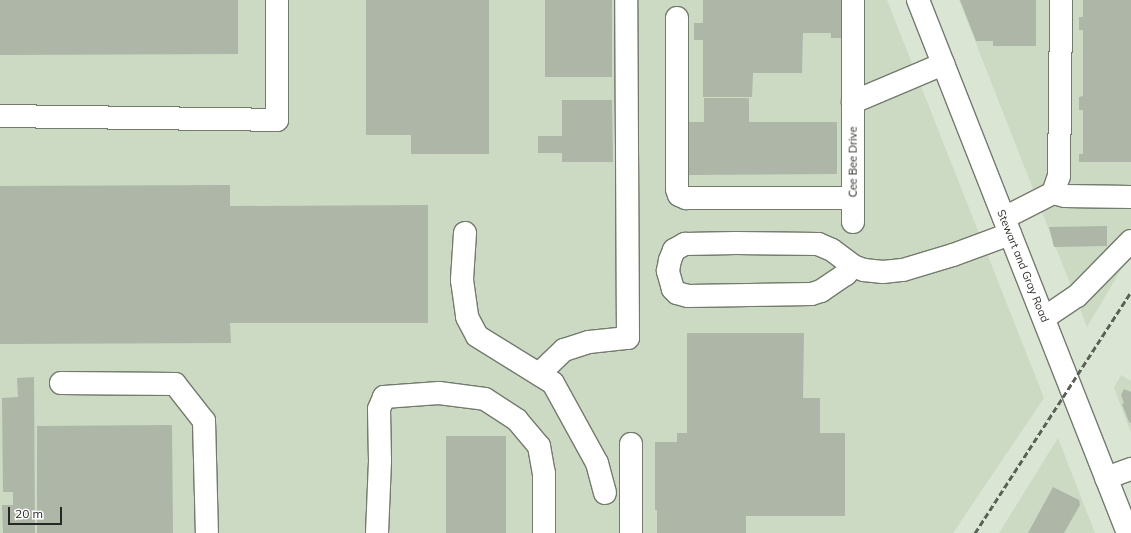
<!DOCTYPE html>
<style>
body{margin:0}
#map{position:relative;width:1131px;height:533px;overflow:hidden;background:#dbe5d4;font-family:Mulish,sans-serif}
div>[style]{position:absolute}
.built>*{inset:0;background:#ccdac3}
.building>*{inset:0;background:#adb6a7}
.roads{filter:drop-shadow(1px 0 #727b6c) drop-shadow(-1px 0 #727b6c) drop-shadow(0 1px #727b6c) drop-shadow(0 -1px #727b6c)}
.minor>*{height:22px;margin:-11px;padding:0 11px;transform-origin:11px;border-radius:11px;background:#fff}
.major>*{height:22px;margin:-11px;padding:0 11px;transform-origin:11px;border-radius:11px;background:#fff}
.rail>*{height:3px;margin-top:-1.5px;transform-origin:0;background:repeating-linear-gradient(90deg,#5b6057 0 6px,transparent 0 9px)}
span{translate:-50% -50%;white-space:nowrap;text-align:center;line-height:1.15;-webkit-text-stroke:3px #fff;paint-order:stroke}
.street-label{font-size:11px;color:#262923}
.scale{position:absolute;left:8px;top:507px;width:54px;height:18px;box-sizing:border-box;border:2px solid #262923;border-top:0;padding-left:5px;font-size:12px;line-height:14px;white-space:nowrap;color:#262923;-webkit-text-stroke:3px #fff;paint-order:stroke}
</style>
<div id="map">
<div class="built">
<i style="clip-path:polygon(0 0,887px 0,1044px 398px,953px 533px,0 533px)"></i>
<i style="clip-path:polygon(959px 0,1131px 0,1131px 253px,1087px 327px)"></i>
<i style="clip-path:polygon(1121px 375px,1131px 381px,1131px 433px,1114px 388px)"></i>
<i style="clip-path:polygon(1058px 438px,1095px 533px,999px 533px)"></i>
</div>
<div class="building">
<i style="clip-path:polygon(0 0,238px 0,238px 54px,0 55px)"></i>
<i style="clip-path:polygon(366px 0,489px 0,489px 154px,411px 154px,411px 135px,366px 135px)"></i>
<i style="clip-path:polygon(545px 0,612px 0,612px 77px,545px 77px)"></i>
<i style="clip-path:polygon(703px 0,841px 0,841px 38px,831px 38px,831px 33px,803px 33px,802px 73px,753px 73px,752px 97px,703px 97px,703px 40px,694px 40px,694px 23px,703px 23px)"></i>
<i style="clip-path:polygon(960px 0,1036px 0,1036px 46px,993px 46px,993px 41px,976px 41px)"></i>
<i style="clip-path:polygon(1083px 0,1131px 0,1131px 162px,1079px 162px,1079px 154px,1083px 154px,1083px 110px,1079px 110px,1079px 97px,1083px 96px,1083px 30px,1079px 30px,1079px 17px,1083px 17px)"></i>
<i style="clip-path:polygon(704px 98px,749px 98px,749px 122px,837px 122px,837px 174px,687px 175px,687px 122px,704px 122px)"></i>
<i style="clip-path:polygon(562px 100px,612px 100px,613px 162px,562px 162px,562px 153px,538px 153px,538px 136px,562px 136px)"></i>
<i style="clip-path:polygon(230px 185px,230px 206px,428px 205px,428px 323px,230px 323px,231px 343px,0 344px,0 186px)"></i>
<i style="clip-path:polygon(1107px 226px,1107px 246px,1054px 247px,1049px 227px)"></i>
<i style="clip-path:polygon(687px 333px,804px 333px,803px 398px,820px 398px,820px 433px,845px 433px,845px 516px,746px 516px,746px 533px,657px 533px,657px 510px,655px 510px,655px 442px,677px 442px,677px 433px,687px 433px)"></i>
<i style="clip-path:polygon(34px 377px,35px 533px,3px 533px,2px 505px,13px 505px,13px 492px,3px 492px,2px 398px,18px 397px,17px 378px)"></i>
<i style="clip-path:polygon(1124px 389px,1131px 392px,1131px 423px,1129px 422px,1122px 404px,1124px 403px,1121px 395px)"></i>
<i style="clip-path:polygon(172px 425px,173px 533px,37px 533px,37px 426px)"></i>
<i style="clip-path:polygon(446px 436px,506px 436px,506px 533px,446px 533px)"></i>
<i style="clip-path:polygon(1053px 487px,1079px 500px,1080px 505px,1064px 533px,1028px 533px)"></i>
</div>
<div class="roads">
<div class="minor">
<i style="left:677px;top:18px;width:171px;rotate:90deg"></i>
<i style="left:677px;top:189px;width:6px;rotate:72deg"></i>
<i style="left:679px;top:195px;width:8px;rotate:23deg"></i>
<i style="left:686px;top:198px;width:167px"></i>
<i style="left:853px;top:102px;width:98px;rotate:-22.9deg"></i>
<i style="left:0;top:116px;width:277px;rotate:0.8deg"></i>
<i style="left:277px;top:120px;width:120px;rotate:-90deg"></i>
<i style="left:1053px;top:193px;width:12px;rotate:14deg"></i>
<i style="left:1065px;top:196px;width:66px;rotate:0.9deg"></i>
<i style="left:1004px;top:218px;width:55px;rotate:-27deg"></i>
<i style="left:1053px;top:193px;width:18px;rotate:-71deg"></i>
<i style="left:1059px;top:176px;width:176px;rotate:-89.3deg"></i>
<i style="left:853px;top:222px;width:222px;rotate:-90deg"></i>
<i style="left:465px;top:233px;width:47px;rotate:93.7deg"></i>
<i style="left:462px;top:280px;width:37px;rotate:82deg"></i>
<i style="left:467px;top:317px;width:21px;rotate:62deg"></i>
<i style="left:477px;top:336px;width:89px;rotate:31.7deg"></i>
<i style="left:553px;top:383px;width:91px;rotate:61.2deg"></i>
<i style="left:597px;top:463px;width:31px;rotate:75deg"></i>
<i style="left:853px;top:266px;width:11px;rotate:131deg"></i>
<i style="left:846px;top:274px;width:30px;rotate:146deg"></i>
<i style="left:821px;top:291px;width:10px;rotate:163deg"></i>
<i style="left:811px;top:294px;width:123px;rotate:179.1deg"></i>
<i style="left:688px;top:296px;width:11px;rotate:-165deg"></i>
<i style="left:677px;top:293px;width:6px;rotate:-135deg"></i>
<i style="left:673px;top:289px;width:19px;rotate:-106deg"></i>
<i style="left:668px;top:271px;width:11px;rotate:-80deg"></i>
<i style="left:670px;top:260px;width:11px;rotate:-68deg"></i>
<i style="left:674px;top:250px;width:13px;rotate:-29deg"></i>
<i style="left:685px;top:244px;width:51px;rotate:-1.1deg"></i>
<i style="left:736px;top:243px;width:82px;rotate:0.7deg"></i>
<i style="left:818px;top:244px;width:15px;rotate:23deg"></i>
<i style="left:832px;top:250px;width:26px;rotate:37deg"></i>
<i style="left:853px;top:266px;width:12px;rotate:20deg"></i>
<i style="left:864px;top:270px;width:19px;rotate:6deg"></i>
<i style="left:883px;top:272px;width:20px;rotate:-6deg"></i>
<i style="left:903px;top:270px;width:52px;rotate:-16.7deg"></i>
<i style="left:953px;top:255px;width:61px;rotate:-20.2deg"></i>
<i style="left:1044px;top:318px;width:40px;rotate:-34deg"></i>
<i style="left:1077px;top:296px;width:77px;rotate:-45.5deg"></i>
<i style="left:539px;top:374px;width:35px;rotate:-44deg"></i>
<i style="left:564px;top:350px;width:26px;rotate:-18deg"></i>
<i style="left:589px;top:342px;width:39px;rotate:-6deg"></i>
<i style="left:628px;top:338px;width:338px;rotate:-90.3deg"></i>
<i style="left:61px;top:383px;width:114px;rotate:0.5deg"></i>
<i style="left:175px;top:384px;width:47px;rotate:51.9deg"></i>
<i style="left:204px;top:421px;width:112px;rotate:88.5deg"></i>
<i style="left:631px;top:444px;width:89px;rotate:90deg"></i>
<i style="left:1106px;top:478px;width:27px;rotate:-20deg"></i>
<i style="left:377px;top:533px;width:72px;rotate:-87.6deg"></i>
<i style="left:380px;top:461px;width:52px;rotate:-91.1deg"></i>
<i style="left:379px;top:409px;width:13px;rotate:-67deg"></i>
<i style="left:384px;top:397px;width:55px;rotate:-4.2deg"></i>
<i style="left:439px;top:393px;width:46px;rotate:7.4deg"></i>
<i style="left:485px;top:399px;width:38px;rotate:33deg"></i>
<i style="left:517px;top:420px;width:34px;rotate:50deg"></i>
<i style="left:539px;top:446px;width:27px;rotate:80deg"></i>
<i style="left:544px;top:473px;width:60px;rotate:90deg"></i>
</div>
<div class="major">
<i style="left:918px;top:0;width:573px;rotate:68.5deg"></i>
</div>
</div>
<div class="rail">
<i style="left:975px;top:533px;width:287px;rotate:-57.1deg"></i>
</div>
<div class="street-label">
<span style="left:853px;top:162px;rotate:-90deg">Cee Bee Drive</span>
<span style="left:1023px;top:266px;rotate:68deg">Stewart and Gray Road</span>
</div>
<div class="scale">20 m</div>
</div>
